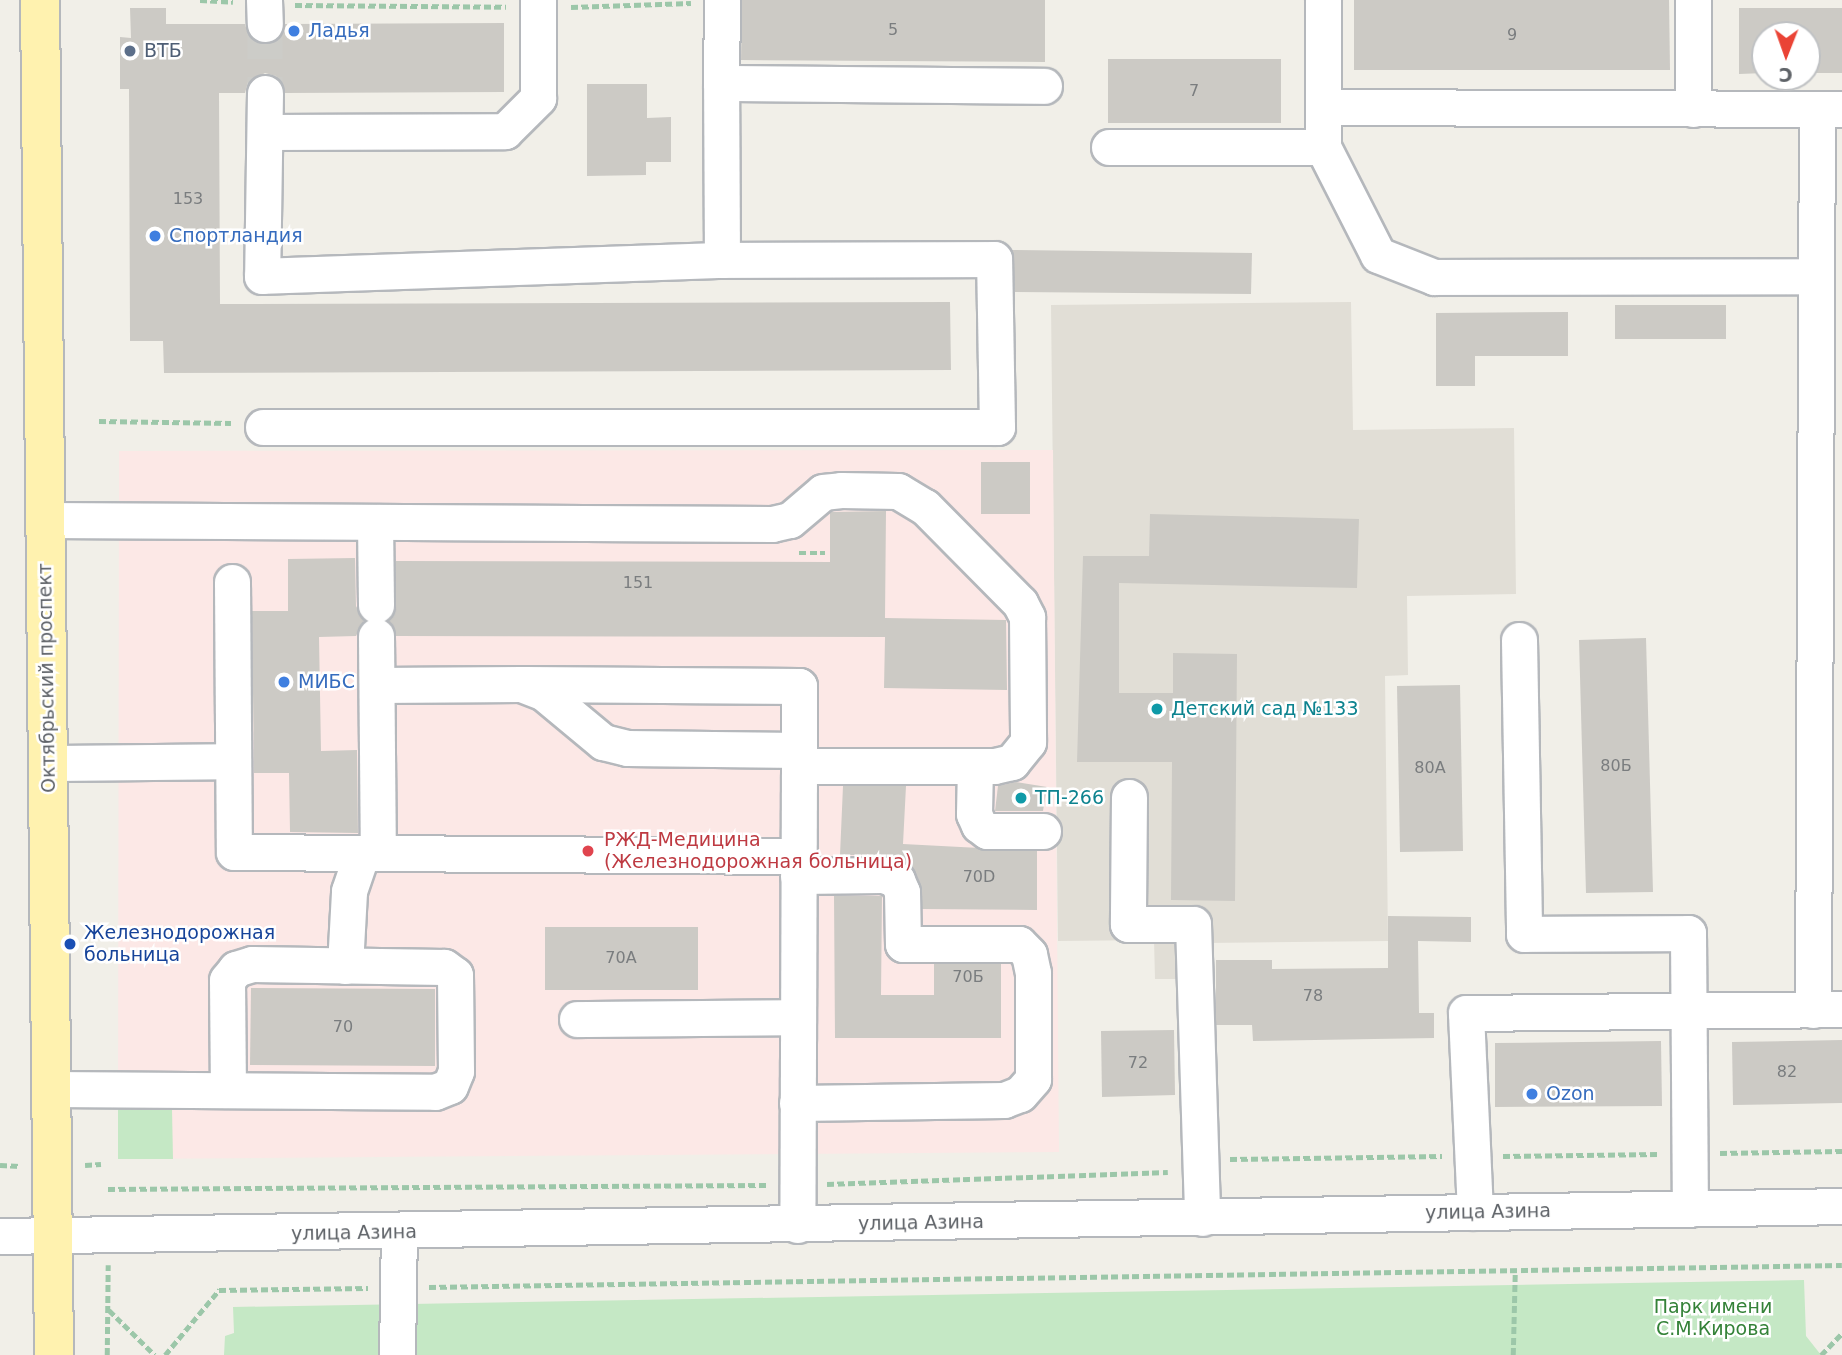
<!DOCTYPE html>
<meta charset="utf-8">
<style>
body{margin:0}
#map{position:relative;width:1842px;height:1355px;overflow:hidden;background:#f1efe8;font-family:"DejaVu Sans",sans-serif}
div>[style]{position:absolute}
.education>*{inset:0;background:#e1ded6}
.medical>*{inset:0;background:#fce8e6}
.green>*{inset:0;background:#c5e8c5}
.building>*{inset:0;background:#cccac5}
.minor-tunnel>*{height:35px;margin-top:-17.5px;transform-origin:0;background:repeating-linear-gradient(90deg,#ccccc8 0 35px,transparent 0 53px)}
.path>*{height:4.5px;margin-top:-2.25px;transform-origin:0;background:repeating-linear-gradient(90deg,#9cc7a9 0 7px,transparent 0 10.5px)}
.roads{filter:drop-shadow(2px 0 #b5b8bc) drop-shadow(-2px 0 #b5b8bc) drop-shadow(0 2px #b5b8bc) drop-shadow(0 -2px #b5b8bc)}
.minor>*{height:35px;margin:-17.5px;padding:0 17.5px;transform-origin:17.5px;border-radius:17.5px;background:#fff}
.major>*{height:38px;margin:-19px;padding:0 19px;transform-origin:19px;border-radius:19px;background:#fff2af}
.dots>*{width:19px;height:19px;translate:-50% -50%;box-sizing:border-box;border:4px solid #fff;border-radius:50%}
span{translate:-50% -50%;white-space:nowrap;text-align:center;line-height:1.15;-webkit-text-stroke:5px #fff;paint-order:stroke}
.number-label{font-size:16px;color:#7a7d7f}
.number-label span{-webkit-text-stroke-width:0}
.shop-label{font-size:19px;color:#366cbe}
.left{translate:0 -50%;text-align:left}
.service-label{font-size:19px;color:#4e5e75}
.street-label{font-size:19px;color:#5f6368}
.culture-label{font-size:19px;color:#0d838f}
.health-label{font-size:19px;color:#be3a42}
.transit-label{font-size:19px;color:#164399}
.park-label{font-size:19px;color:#348238}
.north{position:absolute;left:1751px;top:21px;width:70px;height:70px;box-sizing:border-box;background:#fff;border:2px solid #bfc1c3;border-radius:50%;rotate:181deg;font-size:19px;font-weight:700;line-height:28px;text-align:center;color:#5f6368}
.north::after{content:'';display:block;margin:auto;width:24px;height:32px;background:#ea4335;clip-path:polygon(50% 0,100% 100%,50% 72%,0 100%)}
</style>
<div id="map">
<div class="education">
<i style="clip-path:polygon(1351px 302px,1353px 430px,1514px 428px,1516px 594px,1407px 596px,1408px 675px,1385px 676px,1388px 941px,1206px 943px,1184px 979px,1155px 979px,1154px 940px,1058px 941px,1051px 305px)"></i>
</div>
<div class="medical">
<i style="clip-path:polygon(1053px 450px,1059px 1152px,118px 1159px,119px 451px)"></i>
</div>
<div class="green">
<i style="clip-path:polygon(118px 1109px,172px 1109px,173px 1159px,118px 1159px)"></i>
<i style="clip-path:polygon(1804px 1280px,1806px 1336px,1821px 1355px,224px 1355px,225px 1336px,234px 1333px,233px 1307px)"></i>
</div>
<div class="building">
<i style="clip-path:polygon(742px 0,1045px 0,1045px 62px,741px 60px)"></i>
<i style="clip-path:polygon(1354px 0,1669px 0,1670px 70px,1354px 70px)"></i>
<i style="clip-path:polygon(130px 8px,166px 8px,166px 24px,245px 24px,248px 35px,265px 44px,276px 41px,285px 24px,504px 23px,504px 92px,285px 93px,276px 76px,265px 73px,248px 82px,245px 93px,219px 93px,220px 304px,950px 302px,951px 370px,164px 373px,163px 341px,130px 341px,129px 89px,120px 89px,120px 37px,131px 38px)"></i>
<i style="clip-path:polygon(1739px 8px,1842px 8px,1842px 73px,1807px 73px,1807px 35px,1765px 35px,1765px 73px,1739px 74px)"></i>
<i style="clip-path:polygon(1108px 59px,1281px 59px,1281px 123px,1108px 123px)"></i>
<i style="clip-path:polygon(587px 84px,647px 84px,647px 118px,671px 117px,671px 162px,646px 162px,646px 175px,587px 176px)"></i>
<i style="clip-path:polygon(1012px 250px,1252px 253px,1251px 294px,1015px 292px)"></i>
<i style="clip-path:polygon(1615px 305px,1726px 305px,1726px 339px,1615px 339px)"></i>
<i style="clip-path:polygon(1568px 312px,1568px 356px,1475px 356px,1475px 386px,1436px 386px,1436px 313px)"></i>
<i style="clip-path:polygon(981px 462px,1030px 462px,1030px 514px,981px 514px)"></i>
<i style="clip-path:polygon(886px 511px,885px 618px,1006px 620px,1007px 690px,884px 688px,885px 637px,396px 636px,388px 621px,396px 605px,396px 561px,830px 562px,830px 512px)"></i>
<i style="clip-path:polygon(1150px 514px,1359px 519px,1357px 588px,1119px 583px,1119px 693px,1173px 693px,1173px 653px,1237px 654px,1235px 901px,1171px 900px,1172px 762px,1077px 762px,1083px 556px,1149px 556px)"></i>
<i style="clip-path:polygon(355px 558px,356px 606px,364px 620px,356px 636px,319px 637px,321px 751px,357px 750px,358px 833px,290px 832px,289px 773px,254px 773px,252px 611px,288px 611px,288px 559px)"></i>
<i style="clip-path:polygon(1646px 638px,1653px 892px,1586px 893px,1579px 640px)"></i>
<i style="clip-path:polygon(1460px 685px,1463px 851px,1400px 852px,1397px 686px)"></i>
<i style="clip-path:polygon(1016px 782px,1047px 787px,1043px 811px,995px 811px,998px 786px)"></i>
<i style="clip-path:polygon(843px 786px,906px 786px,903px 844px,1037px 851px,1037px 910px,922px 909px,921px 885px,910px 865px,883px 855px,840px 855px)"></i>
<i style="clip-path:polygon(834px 896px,882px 896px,881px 995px,934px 995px,934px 964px,1001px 964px,1001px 1038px,835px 1038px)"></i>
<i style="clip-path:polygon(1388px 916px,1471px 917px,1471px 942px,1418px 941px,1419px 1013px,1434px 1013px,1434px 1038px,1253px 1041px,1252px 1025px,1216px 1025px,1216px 960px,1272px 960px,1272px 969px,1388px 968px)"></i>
<i style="clip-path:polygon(545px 927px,698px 927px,698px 990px,545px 990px)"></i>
<i style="clip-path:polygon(251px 988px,435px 989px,435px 1066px,250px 1065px)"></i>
<i style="clip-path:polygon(1174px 1030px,1175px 1095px,1102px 1097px,1101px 1031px)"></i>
<i style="clip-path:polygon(1842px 1040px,1842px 1103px,1733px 1105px,1732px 1042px)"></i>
<i style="clip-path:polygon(1661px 1041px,1662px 1106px,1495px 1107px,1495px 1043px)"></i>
</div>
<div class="minor-tunnel">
<i style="left:265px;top:24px;width:69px;rotate:90deg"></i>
</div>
<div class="path">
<i style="left:200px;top:0;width:33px;rotate:3deg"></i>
<i style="left:295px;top:5px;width:211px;rotate:0.5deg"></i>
<i style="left:571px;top:7px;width:120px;rotate:-1.9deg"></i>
<i style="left:99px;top:421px;width:132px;rotate:0.9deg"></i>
<i style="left:799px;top:553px;width:26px"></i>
<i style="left:1720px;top:1153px;width:122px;rotate:-0.9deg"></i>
<i style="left:1503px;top:1156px;width:156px;rotate:-0.7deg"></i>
<i style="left:1230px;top:1159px;width:212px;rotate:-0.8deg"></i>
<i style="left:0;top:1165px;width:20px;rotate:3deg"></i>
<i style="left:85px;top:1165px;width:16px;rotate:-4deg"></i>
<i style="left:827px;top:1184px;width:341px;rotate:-2deg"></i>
<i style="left:108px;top:1189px;width:658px;rotate:-0.35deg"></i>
<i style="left:429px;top:1287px;width:1413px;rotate:-0.89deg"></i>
<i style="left:109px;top:1310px;width:64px;rotate:44.4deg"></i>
<i style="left:107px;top:1355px;width:90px;rotate:-89.4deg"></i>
<i style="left:165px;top:1355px;width:85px;rotate:-50.3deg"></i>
<i style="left:219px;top:1290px;width:149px;rotate:-0.8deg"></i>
<i style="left:1513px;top:1355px;width:84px;rotate:-88.6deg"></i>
<i style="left:1821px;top:1355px;width:30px;rotate:-46deg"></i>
</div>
<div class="roads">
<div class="minor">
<i style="left:264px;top:0;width:24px;rotate:88deg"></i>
<i style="left:722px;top:0;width:83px;rotate:90.7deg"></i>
<i style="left:721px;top:83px;width:323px;rotate:0.5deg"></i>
<i style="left:1693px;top:0;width:109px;rotate:90deg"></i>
<i style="left:265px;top:93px;width:183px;rotate:90.9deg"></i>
<i style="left:262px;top:276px;width:460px;rotate:-2deg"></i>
<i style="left:1323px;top:107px;width:519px;rotate:0.22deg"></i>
<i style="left:265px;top:132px;width:240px;rotate:-0.2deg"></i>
<i style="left:505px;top:131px;width:47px;rotate:-45deg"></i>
<i style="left:538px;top:98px;width:98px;rotate:-90deg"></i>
<i style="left:1109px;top:147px;width:214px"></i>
<i style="left:1323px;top:147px;width:147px;rotate:-90deg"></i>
<i style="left:1323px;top:147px;width:121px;rotate:63deg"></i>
<i style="left:1378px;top:255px;width:60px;rotate:21.4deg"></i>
<i style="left:1434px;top:277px;width:382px;rotate:-0.1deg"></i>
<i style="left:263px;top:427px;width:734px"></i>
<i style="left:997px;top:427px;width:168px;rotate:-91deg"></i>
<i style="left:994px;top:259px;width:272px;rotate:179.8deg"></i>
<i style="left:722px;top:260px;width:177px;rotate:-90.3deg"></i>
<i style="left:46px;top:520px;width:726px;rotate:0.32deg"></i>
<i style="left:772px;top:524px;width:18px;rotate:-13deg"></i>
<i style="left:790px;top:520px;width:43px;rotate:-40.3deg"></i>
<i style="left:823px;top:492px;width:18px;rotate:-6deg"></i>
<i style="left:841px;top:490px;width:57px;rotate:1deg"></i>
<i style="left:898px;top:491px;width:31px;rotate:31deg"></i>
<i style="left:925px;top:507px;width:135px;rotate:45.3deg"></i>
<i style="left:1020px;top:603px;width:16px;rotate:63deg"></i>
<i style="left:1027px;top:617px;width:125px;rotate:89.5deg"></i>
<i style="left:1028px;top:742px;width:26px;rotate:129deg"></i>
<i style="left:1012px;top:762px;width:18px;rotate:167deg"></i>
<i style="left:994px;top:766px;width:195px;rotate:180deg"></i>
<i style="left:799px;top:766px;width:459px;rotate:90.2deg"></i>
<i style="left:375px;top:522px;width:83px;rotate:89.3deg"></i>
<i style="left:232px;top:582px;width:270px;rotate:89.6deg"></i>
<i style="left:234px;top:852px;width:564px;rotate:0.41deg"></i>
<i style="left:376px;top:636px;width:217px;rotate:89.5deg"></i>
<i style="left:1519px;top:640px;width:294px;rotate:89deg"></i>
<i style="left:1524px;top:934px;width:164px;rotate:-0.3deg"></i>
<i style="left:1688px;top:933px;width:276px;rotate:89.6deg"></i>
<i style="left:525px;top:684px;width:274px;rotate:0.4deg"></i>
<i style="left:799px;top:686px;width:80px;rotate:90deg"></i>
<i style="left:377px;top:685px;width:144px;rotate:-0.4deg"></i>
<i style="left:521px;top:684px;width:25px;rotate:21deg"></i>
<i style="left:544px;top:693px;width:77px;rotate:39.7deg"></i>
<i style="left:603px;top:742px;width:25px;rotate:14deg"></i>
<i style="left:627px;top:748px;width:172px;rotate:0.7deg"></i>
<i style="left:48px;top:763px;width:185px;rotate:-0.6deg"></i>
<i style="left:975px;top:766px;width:48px;rotate:91.2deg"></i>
<i style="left:974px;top:814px;width:12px;rotate:66deg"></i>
<i style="left:979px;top:825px;width:10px;rotate:37deg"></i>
<i style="left:987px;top:831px;width:56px"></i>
<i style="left:1129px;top:797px;width:127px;rotate:90.5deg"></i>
<i style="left:1128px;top:924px;width:65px"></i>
<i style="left:1193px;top:924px;width:294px;rotate:88.2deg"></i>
<i style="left:345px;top:966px;width:75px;rotate:-86.9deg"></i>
<i style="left:349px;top:891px;width:40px;rotate:-71.1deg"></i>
<i style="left:1813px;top:1010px;width:901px;rotate:-89.75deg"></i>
<i style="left:577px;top:1019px;width:221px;rotate:-0.5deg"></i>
<i style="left:51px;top:1089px;width:384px;rotate:0.4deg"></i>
<i style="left:435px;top:1092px;width:16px;rotate:-22deg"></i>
<i style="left:450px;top:1086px;width:16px;rotate:-68deg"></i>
<i style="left:456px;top:1071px;width:96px;rotate:-90.6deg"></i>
<i style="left:455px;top:975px;width:14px;rotate:-144deg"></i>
<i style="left:444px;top:967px;width:192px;rotate:-179.1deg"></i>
<i style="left:252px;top:964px;width:17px;rotate:163deg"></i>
<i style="left:236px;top:969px;width:14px;rotate:129deg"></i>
<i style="left:227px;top:980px;width:110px;rotate:89.5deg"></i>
<i style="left:797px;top:1103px;width:207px;rotate:-0.8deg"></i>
<i style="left:1004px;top:1100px;width:17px;rotate:-21deg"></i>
<i style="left:1020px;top:1094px;width:20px;rotate:-49deg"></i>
<i style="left:1033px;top:1079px;width:106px;rotate:-90deg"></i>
<i style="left:1033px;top:973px;width:19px;rotate:-102deg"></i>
<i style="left:1029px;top:954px;width:14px;rotate:-135deg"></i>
<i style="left:1019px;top:944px;width:116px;rotate:180deg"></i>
<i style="left:903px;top:944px;width:52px;rotate:-91.1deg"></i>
<i style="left:902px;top:892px;width:13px;rotate:-113deg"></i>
<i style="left:897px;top:880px;width:15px;rotate:-160deg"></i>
<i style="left:883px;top:875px;width:85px;rotate:179.3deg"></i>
<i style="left:1475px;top:1212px;width:199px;rotate:-92.6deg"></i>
<i style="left:1466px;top:1013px;width:376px;rotate:-0.6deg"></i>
<i style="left:0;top:1236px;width:1842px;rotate:-0.93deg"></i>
<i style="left:397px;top:1355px;width:123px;rotate:-89.1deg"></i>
</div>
<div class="major">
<i style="left:40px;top:0;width:1355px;rotate:89.41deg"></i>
</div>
</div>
<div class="dots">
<i style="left:294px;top:31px;background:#3f7fe0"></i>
<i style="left:130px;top:51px;background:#5c6f8a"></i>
<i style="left:155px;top:236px;background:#3f7fe0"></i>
<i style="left:284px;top:682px;background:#3f7fe0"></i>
<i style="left:1157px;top:709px;background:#0f9aa8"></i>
<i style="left:1021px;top:798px;background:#0f9aa8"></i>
<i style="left:588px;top:851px;background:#e0444e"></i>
<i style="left:70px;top:944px;background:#1a4fb4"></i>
<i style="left:1532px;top:1094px;background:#3f7fe0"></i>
</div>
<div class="number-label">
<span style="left:893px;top:30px">5</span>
<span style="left:1512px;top:35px">9</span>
<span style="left:1194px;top:91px">7</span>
<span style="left:188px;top:199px">153</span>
<span style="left:638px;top:583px">151</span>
<span style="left:1616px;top:766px">80Б</span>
<span style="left:1430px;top:768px">80А</span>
<span style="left:979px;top:877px">70D</span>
<span style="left:621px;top:958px">70А</span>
<span style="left:968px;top:977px">70Б</span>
<span style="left:1313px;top:996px">78</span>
<span style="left:343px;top:1027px">70</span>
<span style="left:1138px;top:1063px">72</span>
<span style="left:1787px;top:1072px">82</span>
</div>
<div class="shop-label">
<span class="left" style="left:308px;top:31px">Ладья</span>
<span class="left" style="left:169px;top:236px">Спортландия</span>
<span class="left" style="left:298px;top:682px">МИБС</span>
<span class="left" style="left:1546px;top:1094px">Ozon</span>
</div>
<div class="service-label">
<span class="left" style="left:144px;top:51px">ВТБ</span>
</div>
<div class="street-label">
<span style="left:47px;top:678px;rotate:-91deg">Октябрьский проспект</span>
<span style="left:1488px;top:1212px;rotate:-1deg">улица Азина</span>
<span style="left:921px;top:1223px;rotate:-1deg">улица Азина</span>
<span style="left:354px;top:1233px;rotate:-1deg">улица Азина</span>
</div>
<div class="culture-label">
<span class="left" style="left:1171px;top:709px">Детский сад №133</span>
<span class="left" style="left:1035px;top:798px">ТП-266</span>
</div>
<div class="health-label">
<span class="left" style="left:604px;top:851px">РЖД-Медицина<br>(Железнодорожная больница)</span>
</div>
<div class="transit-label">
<span class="left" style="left:84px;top:944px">Железнодорожная<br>больница</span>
</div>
<div class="park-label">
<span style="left:1713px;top:1318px">Парк имени<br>С.М.Кирова</span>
</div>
<div class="north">С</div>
</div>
